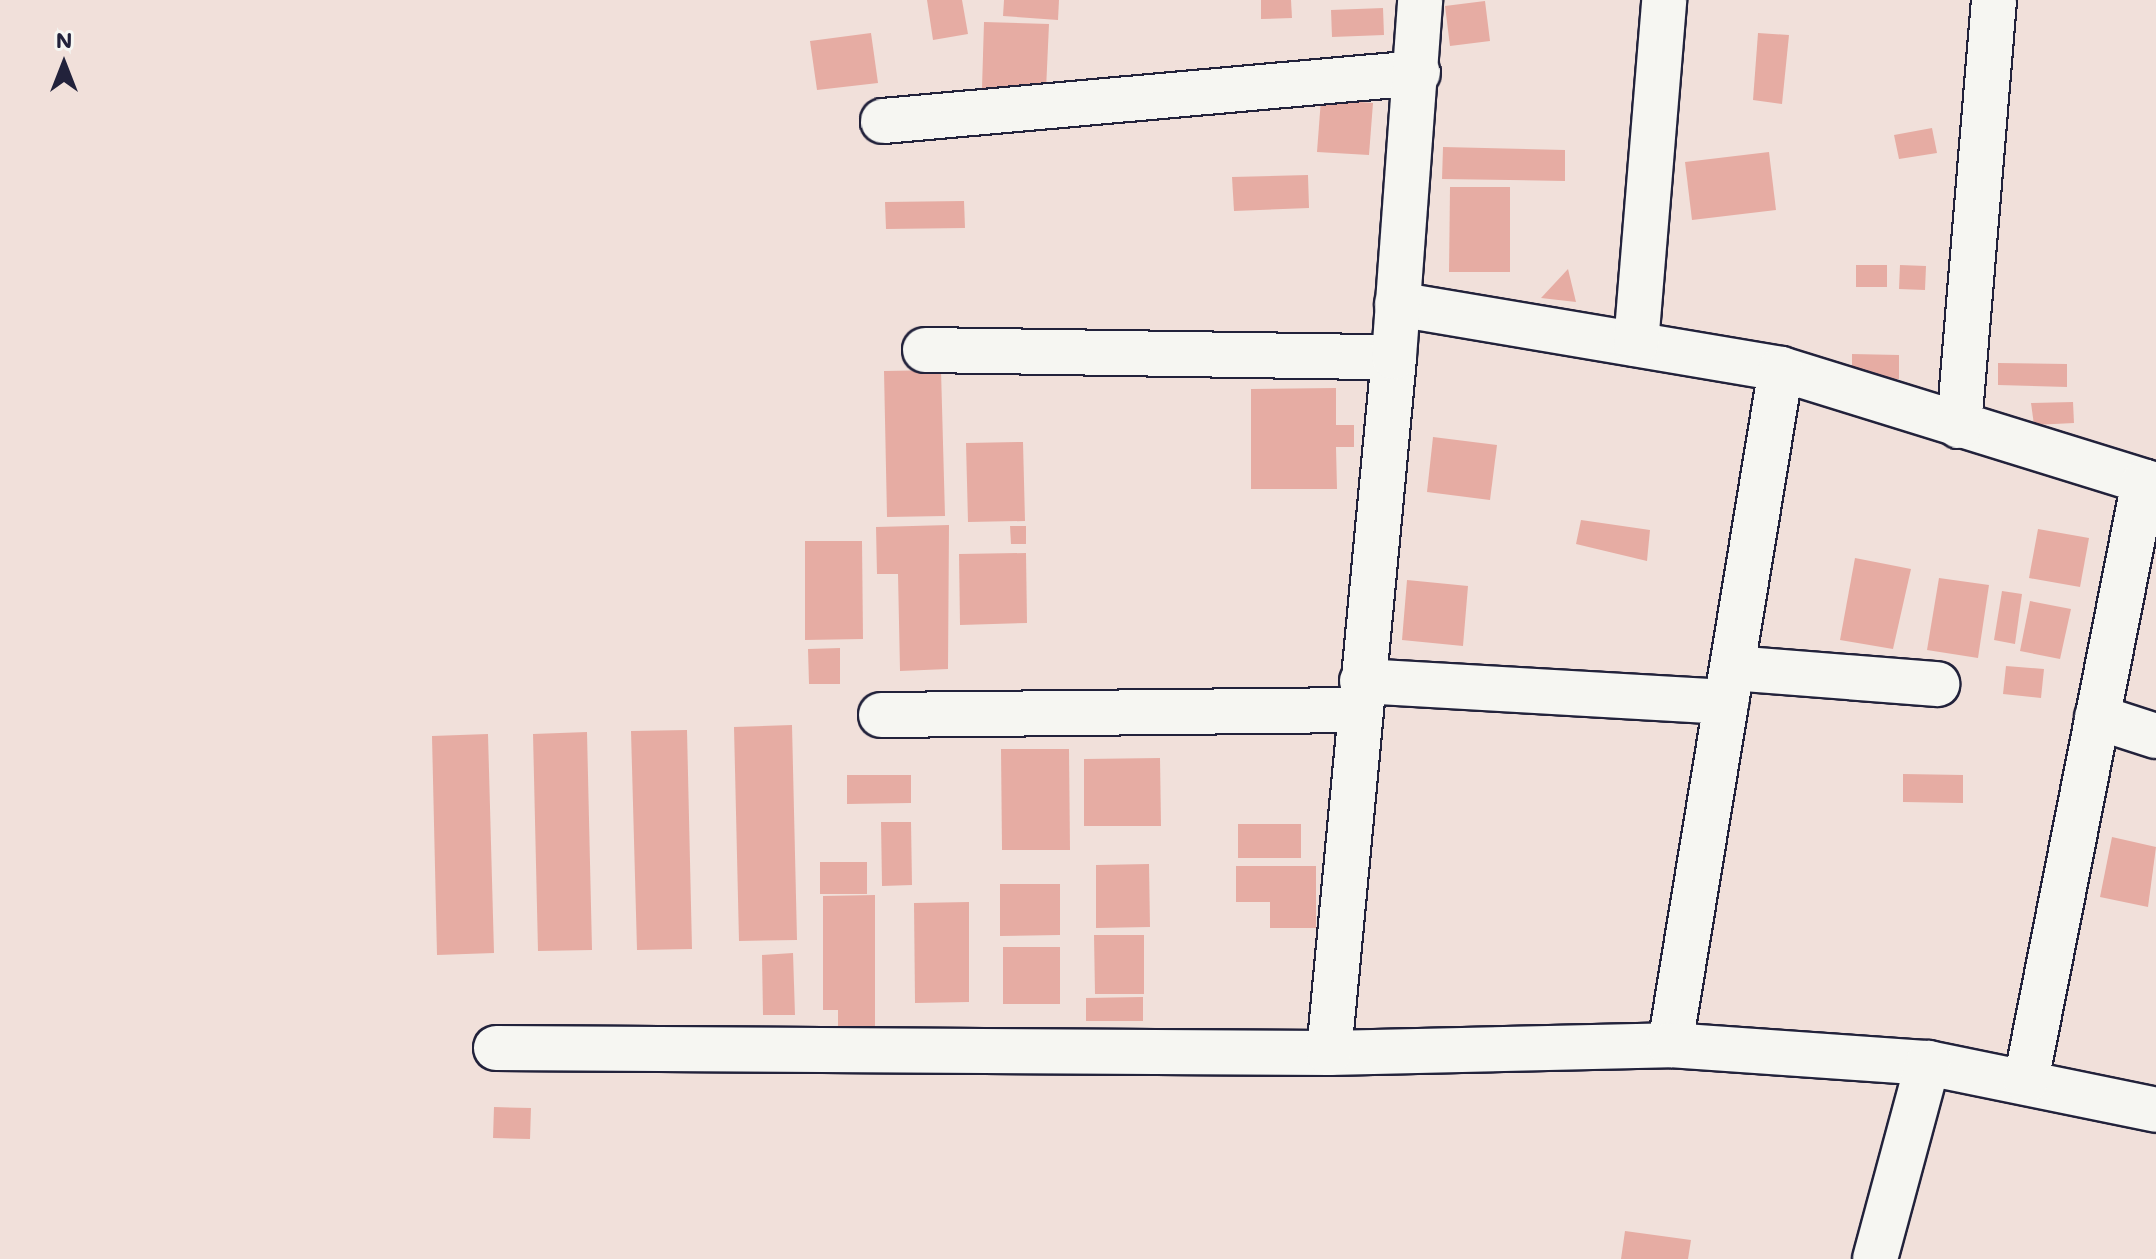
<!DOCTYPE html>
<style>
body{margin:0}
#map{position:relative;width:2156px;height:1259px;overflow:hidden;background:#f1e0da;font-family:Mali,sans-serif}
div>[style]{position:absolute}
.building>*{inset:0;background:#e6aca3}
.roads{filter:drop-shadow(2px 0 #22223b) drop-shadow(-2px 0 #22223b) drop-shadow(0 2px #22223b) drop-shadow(0 -2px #22223b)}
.minor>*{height:44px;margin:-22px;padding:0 22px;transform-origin:22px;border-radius:22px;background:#f6f6f2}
span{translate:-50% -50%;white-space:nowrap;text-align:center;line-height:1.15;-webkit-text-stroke:6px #f6f6f2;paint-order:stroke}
.north{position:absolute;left:24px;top:24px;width:80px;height:80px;-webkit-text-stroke:6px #f6f6f2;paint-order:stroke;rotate:0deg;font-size:22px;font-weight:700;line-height:32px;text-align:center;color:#22223b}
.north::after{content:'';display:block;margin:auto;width:28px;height:36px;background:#22223b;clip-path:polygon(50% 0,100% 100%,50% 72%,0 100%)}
</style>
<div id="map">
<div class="building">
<i style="clip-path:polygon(927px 0,962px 0,968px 34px,933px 40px)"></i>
<i style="clip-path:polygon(1004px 0,1059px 0,1058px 20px,1003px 16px)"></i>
<i style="clip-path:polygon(1261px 0,1291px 0,1292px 18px,1261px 19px)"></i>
<i style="clip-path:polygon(1485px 1px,1490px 41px,1450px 46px,1445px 6px)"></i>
<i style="clip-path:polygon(1383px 8px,1384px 35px,1332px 37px,1331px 10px)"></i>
<i style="clip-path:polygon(984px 22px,1049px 24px,1046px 90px,982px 88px)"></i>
<i style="clip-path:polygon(871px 33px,878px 83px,817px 90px,810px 41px)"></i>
<i style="clip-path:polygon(1758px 33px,1789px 35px,1782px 104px,1753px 100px)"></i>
<i style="clip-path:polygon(1321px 99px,1373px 103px,1369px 155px,1317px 152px)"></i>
<i style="clip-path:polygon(1932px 128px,1937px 153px,1899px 159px,1894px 135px)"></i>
<i style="clip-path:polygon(1443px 147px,1565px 150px,1565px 181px,1442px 179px)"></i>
<i style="clip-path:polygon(1769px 152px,1776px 210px,1692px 220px,1685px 162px)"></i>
<i style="clip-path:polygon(1308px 175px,1309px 208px,1234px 211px,1232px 177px)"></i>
<i style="clip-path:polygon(1450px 187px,1510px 187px,1510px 272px,1449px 272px)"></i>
<i style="clip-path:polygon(964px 201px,965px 228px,886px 229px,885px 202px)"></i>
<i style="clip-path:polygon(1856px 265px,1887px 265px,1887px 287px,1856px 287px)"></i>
<i style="clip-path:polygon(1900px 265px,1926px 266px,1925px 290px,1899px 289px)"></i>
<i style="clip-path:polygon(1568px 269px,1576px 302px,1541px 298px)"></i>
<i style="clip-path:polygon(1852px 354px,1899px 355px,1899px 379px,1852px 378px)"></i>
<i style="clip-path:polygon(1998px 363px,2067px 364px,2067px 387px,1998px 385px)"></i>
<i style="clip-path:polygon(941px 370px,945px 516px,887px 517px,884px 371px)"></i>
<i style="clip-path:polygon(1336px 388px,1336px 425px,1354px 425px,1354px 447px,1336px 447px,1337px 489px,1251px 489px,1251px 389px)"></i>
<i style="clip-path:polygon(2073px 402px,2074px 423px,2034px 425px,2031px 403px)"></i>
<i style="clip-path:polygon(1433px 437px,1497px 445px,1490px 500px,1427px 492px)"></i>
<i style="clip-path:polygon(1023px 442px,1025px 521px,968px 522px,966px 443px)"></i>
<i style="clip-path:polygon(1581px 520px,1650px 530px,1647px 561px,1576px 544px)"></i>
<i style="clip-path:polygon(949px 525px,948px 669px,900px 671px,898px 574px,877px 574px,876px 527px)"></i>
<i style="clip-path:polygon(1010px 526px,1026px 526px,1026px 544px,1011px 544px)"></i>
<i style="clip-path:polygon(2038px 529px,2089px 538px,2080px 587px,2029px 578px)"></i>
<i style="clip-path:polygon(805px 541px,862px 541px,863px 639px,805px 640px)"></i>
<i style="clip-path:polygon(1026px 553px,1027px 623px,960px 625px,959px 554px)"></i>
<i style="clip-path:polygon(1855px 558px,1911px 569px,1893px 649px,1840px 640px)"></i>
<i style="clip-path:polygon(1939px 578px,1989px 585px,1978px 658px,1927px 650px)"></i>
<i style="clip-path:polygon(1407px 580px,1468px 586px,1463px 646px,1402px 640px)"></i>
<i style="clip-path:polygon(2002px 591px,2022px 594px,2015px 644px,1994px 640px)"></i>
<i style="clip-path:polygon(2030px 601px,2071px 609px,2060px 659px,2020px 651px)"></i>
<i style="clip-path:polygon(840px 648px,840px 684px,809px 684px,808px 649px)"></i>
<i style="clip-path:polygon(2006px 666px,2044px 669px,2041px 698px,2003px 694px)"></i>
<i style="clip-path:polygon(792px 725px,797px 940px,739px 941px,734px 727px)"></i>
<i style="clip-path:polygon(687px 730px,692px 949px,637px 950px,631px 731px)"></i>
<i style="clip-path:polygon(587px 732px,592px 950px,538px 951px,533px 734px)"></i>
<i style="clip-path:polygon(488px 734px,494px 953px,437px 955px,432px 736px)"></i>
<i style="clip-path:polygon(1001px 749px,1069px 749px,1070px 850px,1002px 850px)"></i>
<i style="clip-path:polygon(1160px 758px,1161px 826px,1084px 826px,1084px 759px)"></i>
<i style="clip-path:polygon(1903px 774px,1963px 775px,1963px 803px,1903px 802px)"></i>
<i style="clip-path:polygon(847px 775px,911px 775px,911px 803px,847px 804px)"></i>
<i style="clip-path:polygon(881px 822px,911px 822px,912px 885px,882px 886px)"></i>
<i style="clip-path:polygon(1238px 824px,1301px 824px,1301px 858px,1238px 858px)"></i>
<i style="clip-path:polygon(2112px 837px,2156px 847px,2148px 907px,2100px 897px)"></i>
<i style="clip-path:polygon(820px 862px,867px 862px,867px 894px,820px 894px)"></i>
<i style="clip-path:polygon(1149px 864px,1150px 927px,1096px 928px,1096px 865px)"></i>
<i style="clip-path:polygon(1236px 866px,1316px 866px,1316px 928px,1270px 928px,1270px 902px,1236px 902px)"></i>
<i style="clip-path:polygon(1000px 884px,1060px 884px,1060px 935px,1000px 936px)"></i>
<i style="clip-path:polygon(875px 895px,875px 1035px,838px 1036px,838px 1010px,823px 1010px,823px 896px)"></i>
<i style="clip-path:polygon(969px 902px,969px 1002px,915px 1003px,914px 903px)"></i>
<i style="clip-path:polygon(1094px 935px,1144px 935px,1144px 994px,1095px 994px)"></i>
<i style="clip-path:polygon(1003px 947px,1060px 947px,1060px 1004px,1003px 1004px)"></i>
<i style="clip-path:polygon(793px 953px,795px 1015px,763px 1015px,762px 955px)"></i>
<i style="clip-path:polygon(1143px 997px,1143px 1021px,1086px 1021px,1086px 998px)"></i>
<i style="clip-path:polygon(494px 1107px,531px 1108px,530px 1139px,493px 1138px)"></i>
<i style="clip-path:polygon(1625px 1231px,1691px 1240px,1688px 1259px,1621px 1259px)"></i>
</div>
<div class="roads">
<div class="minor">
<i style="left:883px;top:121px;width:537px;rotate:-5.13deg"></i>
<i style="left:1397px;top:304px;width:389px;rotate:9.6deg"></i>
<i style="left:1781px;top:369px;width:393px;rotate:17.2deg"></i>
<i style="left:1636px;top:344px;width:345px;rotate:-85.3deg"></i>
<i style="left:925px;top:350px;width:469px;rotate:0.9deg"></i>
<i style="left:1959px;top:426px;width:427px;rotate:-85.3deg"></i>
<i style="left:1732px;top:668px;width:206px;rotate:4.5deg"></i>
<i style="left:1362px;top:681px;width:365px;rotate:3.3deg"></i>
<i style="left:881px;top:715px;width:479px;rotate:-0.6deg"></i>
<i style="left:2097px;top:717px;width:62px;rotate:17.9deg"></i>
<i style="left:1670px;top:1045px;width:685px;rotate:-80.68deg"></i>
<i style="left:496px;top:1048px;width:833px;rotate:0.34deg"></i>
<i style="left:1329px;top:1053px;width:341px;rotate:-1.3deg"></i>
<i style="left:1670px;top:1045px;width:259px;rotate:4deg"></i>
<i style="left:1928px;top:1063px;width:233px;rotate:11.6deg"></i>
<i style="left:1329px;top:1053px;width:699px;rotate:-84.66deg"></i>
<i style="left:1394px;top:357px;width:358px;rotate:-85.8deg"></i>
<i style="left:2026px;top:1081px;width:611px;rotate:-78.87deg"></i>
<i style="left:1875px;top:1259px;width:203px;rotate:-74.9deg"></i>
</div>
</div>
<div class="north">N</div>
</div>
